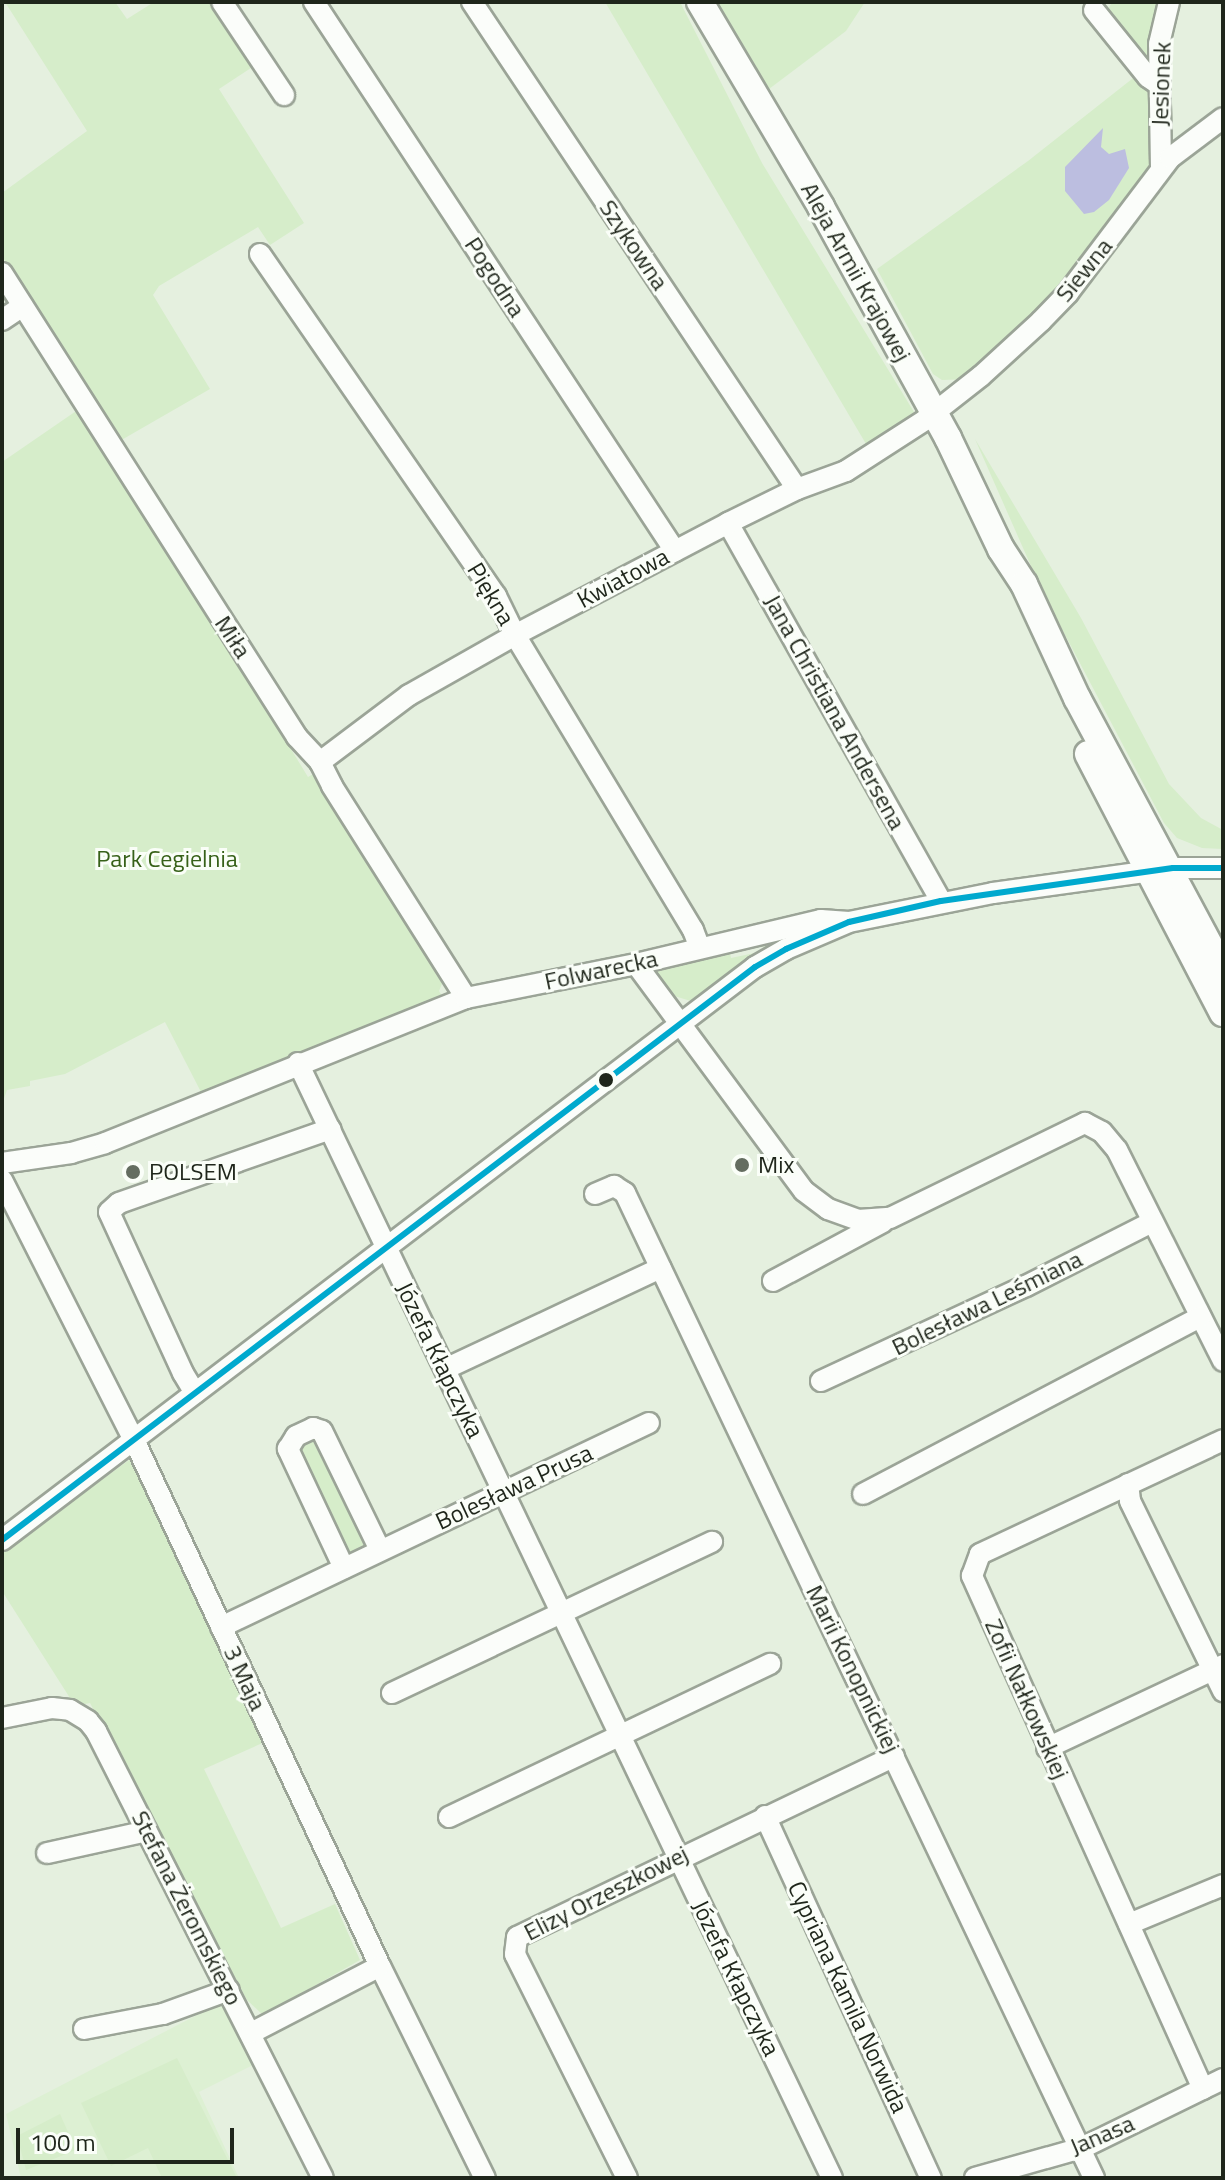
<!DOCTYPE html>
<meta charset="utf-8">
<style>
body{margin:0}
#map{position:relative;width:1225px;height:2180px;overflow:hidden;background:#e5f0df;font-family:"Titillium Web",sans-serif}
div>[style]{position:absolute}
.built>*{inset:0;background:#ddf0d3}
.green>*{inset:0;background:#d6edca}
.water>*{inset:0;background:#bcbee0}
.roads{filter:drop-shadow(2px 0 #9ba497) drop-shadow(-2px 0 #9ba497) drop-shadow(0 2px #9ba497) drop-shadow(0 -2px #9ba497)}
.minor>*{height:20px;margin:-10px;padding:0 10px;transform-origin:10px;border-radius:10px;background:#fbfdfa}
.major>*{height:26px;margin:-13px;padding:0 13px;transform-origin:13px;border-radius:13px;background:#fbfdfa}
.bus-1>*{height:6px;margin:-3px;padding:0 3px;transform-origin:3px;border-radius:3px;background:#00a9ce}
.dots>*{width:22px;height:22px;translate:-50% -50%;box-sizing:border-box;border:4px solid #fafef8;border-radius:50%}
span{translate:-50% -50%;white-space:nowrap;text-align:center;line-height:1.15;-webkit-text-stroke:6px #fafef8;paint-order:stroke}
.street-label{font-size:24px;color:#1f261b}
.park-label{font-size:24px;color:#376119}
.poi-label{font-size:24px;color:#1f261b}
.left{translate:0 -50%;text-align:left}
.frame{position:absolute;inset:0;border:4px solid #1f261b;pointer-events:none}
.scale{position:absolute;left:16px;top:2128px;width:218px;height:36px;box-sizing:border-box;border:4px solid #1f261b;border-top:0;padding-left:10px;font-size:24px;line-height:28px;white-space:nowrap;color:#1f261b;-webkit-text-stroke:6px #fafef8;paint-order:stroke}
</style>
<div id="map">
<div class="built">
<i style="clip-path:polygon(224px 2001px,257px 2063px,199px 2092px,239px 2178px,21px 2178px,6px 2114px)"></i>
</div>
<div class="green">
<i style="clip-path:polygon(5px 2px,115px 2px,127px 19px,154px 2px,213px 2px,254px 66px,219px 89px,304px 223px,270px 245px,258px 227px,159px 286px,153px 295px,210px 389px,118px 442px,2px 256px,2px 193px,87px 131px)"></i>
<i style="clip-path:polygon(605px 2px,680px 2px,762px 163px,914px 412px,869px 449px)"></i>
<i style="clip-path:polygon(717px 2px,865px 2px,846px 31px,769px 89px)"></i>
<i style="clip-path:polygon(1112px 2px,1164px 2px,1149px 68px,1106px 13px)"></i>
<i style="clip-path:polygon(1137px 75px,1153px 87px,1155px 166px,1083px 266px,969px 379px,942px 380px,933px 374px,877px 269px,1028px 161px)"></i>
<i style="clip-path:polygon(82px 407px,308px 777px,315px 773px,444px 979px,439px 991px,442px 996px,202px 1094px,165px 1022px,65px 1074px,30px 1081px,30px 1086px,7px 1090px,2px 1104px,2px 462px)"></i>
<i style="clip-path:polygon(975px 439px,1081px 618px,1169px 784px,1201px 818px,1223px 830px,1223px 849px,1202px 848px,1177px 838px,1164px 823px,1042px 591px)"></i>
<i style="clip-path:polygon(779px 944px,694px 1002px,671px 995px,656px 971px,730px 953px,731px 958px,764px 951px,763px 945px)"></i>
<i style="clip-path:polygon(308px 1438px,313px 1441px,354px 1524px,365px 1529px,370px 1546px,347px 1556px,295px 1442px)"></i>
<i style="clip-path:polygon(132px 1458px,267px 1741px,204px 1769px,281px 1928px,335px 1904px,360px 1960px,263px 2015px,247px 2000px,90px 1703px,75px 1706px,2px 1591px,2px 1552px)"></i>
<i style="clip-path:polygon(177px 2058px,237px 2178px,162px 2178px,148px 2148px,111px 2166px,81px 2103px)"></i>
<i style="clip-path:polygon(60px 2114px,76px 2150px,26px 2170px,17px 2136px)"></i>
</div>
<div class="water">
<i style="clip-path:polygon(1103px 128px,1101px 147px,1109px 154px,1125px 149px,1129px 168px,1109px 200px,1094px 212px,1084px 214px,1065px 191px,1065px 167px)"></i>
</div>
<div class="roads">
<div class="minor">
<i style="left:222px;top:2px;width:112px;rotate:56.3deg"></i>
<i style="left:314px;top:2px;width:657px;rotate:56.67deg"></i>
<i style="left:472px;top:2px;width:585px;rotate:56.28deg"></i>
<i style="left:1094px;top:10px;width:86px;rotate:51.1deg"></i>
<i style="left:1148px;top:77px;width:12px;rotate:35deg"></i>
<i style="left:1161px;top:167px;width:123px;rotate:-90.9deg"></i>
<i style="left:1159px;top:44px;width:43px;rotate:-76.6deg"></i>
<i style="left:260px;top:254px;width:416px;rotate:55.4deg"></i>
<i style="left:496px;top:596px;width:43px;rotate:64deg"></i>
<i style="left:515px;top:635px;width:345px;rotate:58.9deg"></i>
<i style="left:693px;top:930px;width:19px;rotate:69deg"></i>
<i style="left:2px;top:273px;width:550px;rotate:57.55deg"></i>
<i style="left:297px;top:737px;width:34px;rotate:47deg"></i>
<i style="left:320px;top:762px;width:27px;rotate:63deg"></i>
<i style="left:332px;top:786px;width:251px;rotate:57.7deg"></i>
<i style="left:2px;top:320px;width:25px;rotate:-34deg"></i>
<i style="left:728px;top:523px;width:434px;rotate:60.6deg"></i>
<i style="left:320px;top:762px;width:111px;rotate:-37deg"></i>
<i style="left:409px;top:695px;width:122px;rotate:-29.5deg"></i>
<i style="left:515px;top:635px;width:241px;rotate:-27.7deg"></i>
<i style="left:728px;top:523px;width:77px;rotate:-26.2deg"></i>
<i style="left:797px;top:489px;width:52px;rotate:-20.2deg"></i>
<i style="left:846px;top:471px;width:94px;rotate:-32.8deg"></i>
<i style="left:925px;top:420px;width:71px;rotate:-38.2deg"></i>
<i style="left:981px;top:376px;width:81px;rotate:-42.5deg"></i>
<i style="left:1041px;top:321px;width:39px;rotate:-46deg"></i>
<i style="left:1068px;top:293px;width:169px;rotate:-52.9deg"></i>
<i style="left:1170px;top:158px;width:66px;rotate:-37deg"></i>
<i style="left:636px;top:964px;width:282px;rotate:53.5deg"></i>
<i style="left:804px;top:1191px;width:30px;rotate:37deg"></i>
<i style="left:828px;top:1209px;width:32px;rotate:20deg"></i>
<i style="left:858px;top:1220px;width:32px;rotate:-4deg"></i>
<i style="left:890px;top:1218px;width:217px;rotate:-26deg"></i>
<i style="left:1085px;top:1123px;width:19px;rotate:28deg"></i>
<i style="left:1102px;top:1132px;width:23px;rotate:50deg"></i>
<i style="left:1117px;top:1150px;width:236px;rotate:63.3deg"></i>
<i style="left:298px;top:1063px;width:1236px;rotate:64.41deg"></i>
<i style="left:2px;top:1163px;width:70px;rotate:-8.2deg"></i>
<i style="left:71px;top:1153px;width:35px;rotate:-16deg"></i>
<i style="left:105px;top:1143px;width:389px;rotate:-21.9deg"></i>
<i style="left:466px;top:998px;width:173px;rotate:-11.3deg"></i>
<i style="left:636px;top:964px;width:190px;rotate:-13.4deg"></i>
<i style="left:821px;top:920px;width:28px;rotate:4deg"></i>
<i style="left:849px;top:922px;width:147px;rotate:-11.4deg"></i>
<i style="left:993px;top:893px;width:182px;rotate:-7.9deg"></i>
<i style="left:1173px;top:868px;width:50px"></i>
<i style="left:2px;top:1180px;width:292px;rotate:63.1deg"></i>
<i style="left:134px;top:1440px;width:581px;rotate:64.94deg"></i>
<i style="left:380px;top:1966px;width:237px;rotate:63.7deg"></i>
<i style="left:595px;top:1194px;width:21px;rotate:-23deg"></i>
<i style="left:614px;top:1186px;width:13px;rotate:32deg"></i>
<i style="left:625px;top:1193px;width:1091px;rotate:64.54deg"></i>
<i style="left:773px;top:1281px;width:125px;rotate:-28.2deg"></i>
<i style="left:445px;top:1369px;width:238px;rotate:-25.1deg"></i>
<i style="left:821px;top:1381px;width:226px;rotate:-24.9deg"></i>
<i style="left:1026px;top:1286px;width:141px;rotate:-26.9deg"></i>
<i style="left:195px;top:1393px;width:23px;rotate:-121deg"></i>
<i style="left:183px;top:1373px;width:177px;rotate:-114.7deg"></i>
<i style="left:109px;top:1212px;width:13px;rotate:-42deg"></i>
<i style="left:119px;top:1203px;width:224px;rotate:-19.3deg"></i>
<i style="left:1128px;top:1484px;width:17px;rotate:83deg"></i>
<i style="left:1130px;top:1501px;width:212px;rotate:63.9deg"></i>
<i style="left:863px;top:1494px;width:381px;rotate:-27.7deg"></i>
<i style="left:2px;top:1540px;width:946px;rotate:-37.27deg"></i>
<i style="left:755px;top:967px;width:36px;rotate:-30deg"></i>
<i style="left:786px;top:949px;width:66px;rotate:-23.1deg"></i>
<i style="left:344px;top:1568px;width:132px;rotate:-115.2deg"></i>
<i style="left:288px;top:1449px;width:15px;rotate:-58deg"></i>
<i style="left:296px;top:1436px;width:19px;rotate:-25deg"></i>
<i style="left:313px;top:1428px;width:9px;rotate:18deg"></i>
<i style="left:322px;top:1431px;width:132px;rotate:64deg"></i>
<i style="left:221px;top:1627px;width:474px;rotate:-25.5deg"></i>
<i style="left:392px;top:1693px;width:354px;rotate:-25.3deg"></i>
<i style="left:2px;top:1718px;width:51px;rotate:-11.3deg"></i>
<i style="left:52px;top:1708px;width:18px;rotate:6deg"></i>
<i style="left:70px;top:1710px;width:21px;rotate:31deg"></i>
<i style="left:88px;top:1721px;width:13px;rotate:51deg"></i>
<i style="left:96px;top:1731px;width:501px;rotate:63.08deg"></i>
<i style="left:1047px;top:1748px;width:195px;rotate:-25.2deg"></i>
<i style="left:765px;top:1816px;width:398px;rotate:65.4deg"></i>
<i style="left:449px;top:1817px;width:356px;rotate:-25.5deg"></i>
<i style="left:47px;top:1853px;width:102px;rotate:-12.4deg"></i>
<i style="left:1129px;top:1924px;width:102px;rotate:-22.5deg"></i>
<i style="left:84px;top:2029px;width:80px;rotate:-10.8deg"></i>
<i style="left:163px;top:2014px;width:70px;rotate:-20deg"></i>
<i style="left:251px;top:2033px;width:145px;rotate:-27.4deg"></i>
<i style="left:1203px;top:2089px;width:563px;rotate:-114.24deg"></i>
<i style="left:972px;top:1576px;width:23px;rotate:-70deg"></i>
<i style="left:980px;top:1554px;width:268px;rotate:-25.1deg"></i>
<i style="left:627px;top:2178px;width:250px;rotate:-116.6deg"></i>
<i style="left:515px;top:1954px;width:17px;rotate:-83deg"></i>
<i style="left:517px;top:1937px;width:418px;rotate:-25.6deg"></i>
<i style="left:975px;top:2178px;width:111px;rotate:-15.7deg"></i>
<i style="left:1082px;top:2148px;width:157px;rotate:-26.1deg"></i>
</div>
<div class="major">
<i style="left:700px;top:2px;width:238px;rotate:59.4deg"></i>
<i style="left:821px;top:207px;width:264px;rotate:61.2deg"></i>
<i style="left:948px;top:438px;width:123px;rotate:64.5deg"></i>
<i style="left:1001px;top:549px;width:42px;rotate:56.7deg"></i>
<i style="left:1024px;top:584px;width:126px;rotate:65.1deg"></i>
<i style="left:1077px;top:698px;width:309px;rotate:61.8deg"></i>
<i style="left:1088px;top:754px;width:292px;rotate:62.5deg"></i>
</div>
</div>
<div class="bus-1">
<i style="left:2px;top:1540px;width:946px;rotate:-37.27deg"></i>
<i style="left:755px;top:967px;width:36px;rotate:-30deg"></i>
<i style="left:786px;top:949px;width:69px;rotate:-23.2deg"></i>
<i style="left:849px;top:922px;width:94px;rotate:-12.9deg"></i>
<i style="left:941px;top:901px;width:234px;rotate:-8.1deg"></i>
<i style="left:1173px;top:868px;width:50px"></i>
</div>
<div class="dots">
<i style="left:606px;top:1080px;background:#1f261b"></i>
<i style="left:742px;top:1165px;background:#646d60"></i>
<i style="left:133px;top:1172px;background:#646d60"></i>
</div>
<div class="street-label">
<span style="left:1161px;top:84px;rotate:-88deg">Jesionek</span>
<span style="left:634px;top:245px;rotate:56deg">Szykowna</span>
<span style="left:1084px;top:270px;rotate:-51deg">Siewna</span>
<span style="left:856px;top:272px;rotate:61deg">Aleja Armii Krajowej</span>
<span style="left:495px;top:277px;rotate:57deg">Pogodna</span>
<span style="left:623px;top:578px;rotate:-28deg">Kwiatowa</span>
<span style="left:491px;top:594px;rotate:59deg">Piękna</span>
<span style="left:233px;top:637px;rotate:57deg">Miła</span>
<span style="left:835px;top:712px;rotate:61deg">Jana Christiana Andersena</span>
<span style="left:601px;top:970px;rotate:-12deg">Folwarecka</span>
<span style="left:987px;top:1303px;rotate:-26deg">Bolesława Leśmiana</span>
<span style="left:440px;top:1360px;rotate:64deg">Józefa Kłapczyka</span>
<span style="left:514px;top:1487px;rotate:-25deg">Bolesława Prusa</span>
<span style="left:853px;top:1669px;rotate:64deg">Marii Konopnickiej</span>
<span style="left:245px;top:1678px;rotate:65deg">3 Maja</span>
<span style="left:1027px;top:1699px;rotate:66deg">Zofii Nałkowskiej</span>
<span style="left:606px;top:1893px;rotate:-27deg">Elizy Orzeszkowej</span>
<span style="left:187px;top:1908px;rotate:63deg">Stefana Żeromskiego</span>
<span style="left:736px;top:1978px;rotate:64deg">Józefa Kłapczyka</span>
<span style="left:848px;top:1997px;rotate:65deg">Cypriana Kamila Norwida</span>
<span style="left:1102px;top:2135px;rotate:-23deg">Janasa</span>
</div>
<div class="park-label">
<span style="left:167px;top:859px">Park Cegielnia</span>
</div>
<div class="poi-label">
<span class="left" style="left:758px;top:1165px">Mix</span>
<span class="left" style="left:149px;top:1172px">POLSEM</span>
</div>
<div class="frame"></div>
<div class="scale">100 m</div>
</div>
